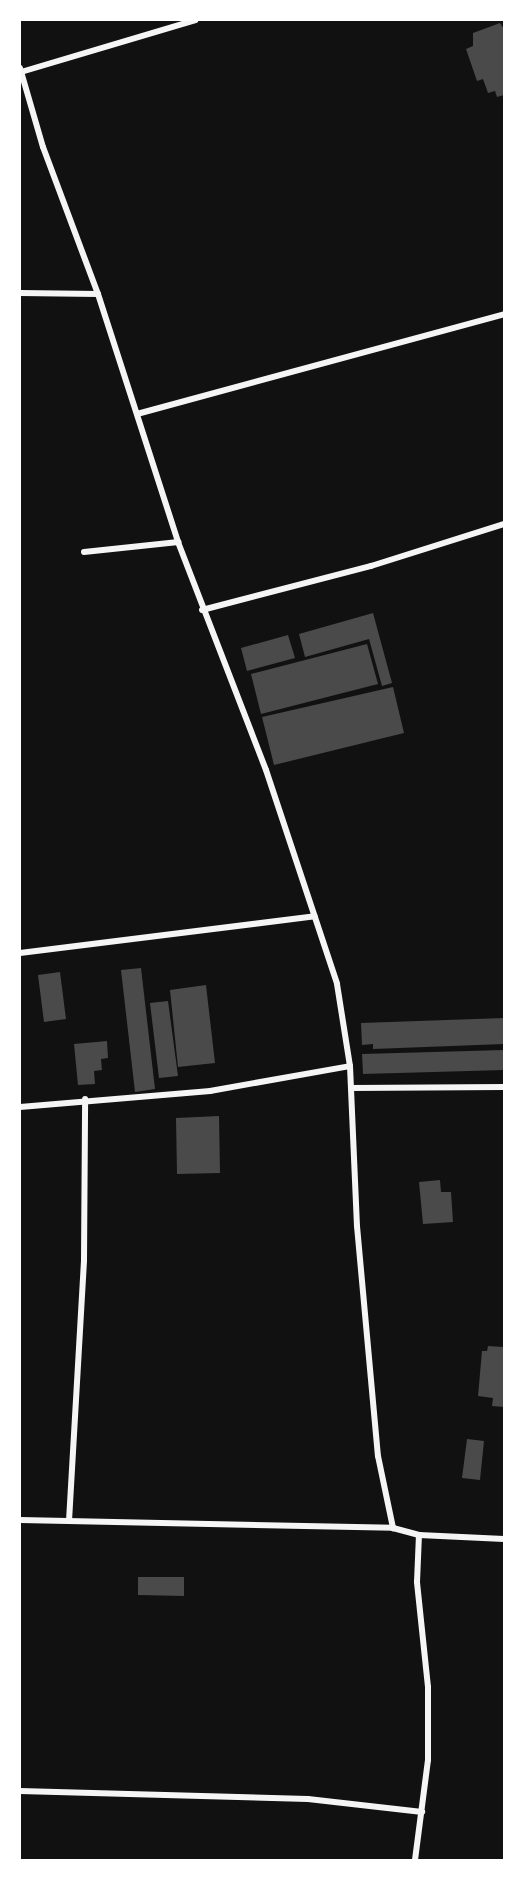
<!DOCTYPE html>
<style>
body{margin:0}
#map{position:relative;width:524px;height:1880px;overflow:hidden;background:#111;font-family:Manrope,sans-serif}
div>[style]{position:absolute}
.building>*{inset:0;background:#4a4a4a}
.minor>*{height:6px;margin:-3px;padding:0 3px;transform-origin:3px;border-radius:3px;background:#f5f5f5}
span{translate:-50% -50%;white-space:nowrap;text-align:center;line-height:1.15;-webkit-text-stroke:6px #fff;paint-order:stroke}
.frame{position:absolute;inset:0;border:21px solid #fff;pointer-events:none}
</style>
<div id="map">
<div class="building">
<i style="clip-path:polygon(500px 23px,504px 29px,504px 95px,497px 97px,495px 91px,488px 93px,483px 79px,477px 81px,466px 49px,473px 46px,473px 33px)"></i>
<i style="clip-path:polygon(373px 613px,392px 683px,382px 686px,369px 639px,305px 657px,299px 634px)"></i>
<i style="clip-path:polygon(288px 635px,295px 658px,247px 671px,241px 648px)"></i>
<i style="clip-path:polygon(367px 644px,378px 684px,261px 714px,251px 674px)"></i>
<i style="clip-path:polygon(393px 687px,404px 733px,274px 765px,262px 717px)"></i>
<i style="clip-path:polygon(141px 968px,155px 1089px,135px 1092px,121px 970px)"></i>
<i style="clip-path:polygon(60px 972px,66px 1019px,44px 1022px,38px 975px)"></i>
<i style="clip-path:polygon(206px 985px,215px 1063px,178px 1067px,170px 990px)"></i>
<i style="clip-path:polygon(168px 1001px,178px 1076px,159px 1078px,150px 1003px)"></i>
<i style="clip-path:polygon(504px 1018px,504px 1044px,373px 1049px,373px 1044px,362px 1045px,361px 1023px)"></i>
<i style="clip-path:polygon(107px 1041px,108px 1058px,101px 1059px,102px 1070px,94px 1071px,95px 1084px,78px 1085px,74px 1044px)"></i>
<i style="clip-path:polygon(504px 1050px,504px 1070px,363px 1074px,362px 1054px)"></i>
<i style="clip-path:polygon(219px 1116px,220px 1173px,177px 1174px,176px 1118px)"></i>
<i style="clip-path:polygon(440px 1180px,441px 1192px,451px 1192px,453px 1222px,423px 1224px,419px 1182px)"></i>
<i style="clip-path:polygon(488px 1346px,504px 1347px,504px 1407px,492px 1406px,493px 1398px,478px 1396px,482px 1351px,487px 1351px)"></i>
<i style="clip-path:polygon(467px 1439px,484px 1441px,480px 1480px,462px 1478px)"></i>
<i style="clip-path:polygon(138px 1577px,184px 1577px,184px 1596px,138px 1595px)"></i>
</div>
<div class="minor">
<i style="left:20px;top:68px;width:82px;rotate:73.8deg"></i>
<i style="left:43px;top:147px;width:157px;rotate:69.5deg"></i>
<i style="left:98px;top:294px;width:261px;rotate:72.1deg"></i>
<i style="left:178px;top:542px;width:244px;rotate:68.9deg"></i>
<i style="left:266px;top:770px;width:225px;rotate:71.6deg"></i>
<i style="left:337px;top:984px;width:83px;rotate:81deg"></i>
<i style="left:350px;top:1066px;width:160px;rotate:87.5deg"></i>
<i style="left:357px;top:1226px;width:231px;rotate:84.8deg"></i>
<i style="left:378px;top:1456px;width:74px;rotate:78.2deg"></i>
<i style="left:21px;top:72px;width:182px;rotate:-16.6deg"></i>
<i style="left:20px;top:293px;width:78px;rotate:0.7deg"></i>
<i style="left:137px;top:414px;width:380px;rotate:-15.2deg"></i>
<i style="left:84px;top:552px;width:95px;rotate:-6.1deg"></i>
<i style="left:202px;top:610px;width:175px;rotate:-14.6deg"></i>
<i style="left:371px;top:566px;width:139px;rotate:-17.5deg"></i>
<i style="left:20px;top:953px;width:297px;rotate:-7.1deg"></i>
<i style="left:351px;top:1088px;width:153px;rotate:-0.4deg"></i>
<i style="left:20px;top:1107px;width:191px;rotate:-4.8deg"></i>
<i style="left:210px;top:1091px;width:142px;rotate:-10.1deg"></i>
<i style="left:20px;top:1520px;width:373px;rotate:1.2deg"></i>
<i style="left:393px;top:1528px;width:27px;rotate:15deg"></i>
<i style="left:419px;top:1535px;width:85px;rotate:2.7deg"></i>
<i style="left:69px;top:1521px;width:261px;rotate:-86.7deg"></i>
<i style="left:84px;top:1260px;width:161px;rotate:-89.6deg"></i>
<i style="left:20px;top:1791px;width:288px;rotate:1.6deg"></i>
<i style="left:308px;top:1799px;width:115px;rotate:6.5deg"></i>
<i style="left:415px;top:1860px;width:101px;rotate:-82.6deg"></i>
<i style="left:428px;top:1760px;width:73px;rotate:-90deg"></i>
<i style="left:428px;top:1687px;width:106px;rotate:-96deg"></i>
<i style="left:417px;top:1582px;width:47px;rotate:-87.6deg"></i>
</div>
<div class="frame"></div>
</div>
